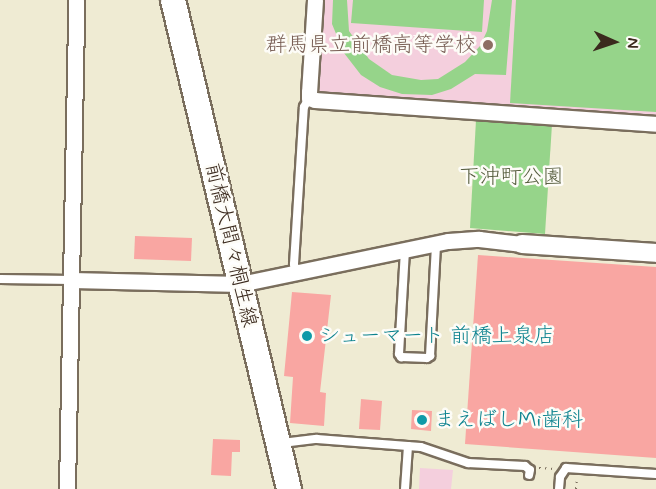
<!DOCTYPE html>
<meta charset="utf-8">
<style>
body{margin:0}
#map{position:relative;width:656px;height:489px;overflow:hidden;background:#efebd3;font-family:Mynerve,"Klee One",sans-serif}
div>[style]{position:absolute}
.built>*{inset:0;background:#f4cfdd}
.green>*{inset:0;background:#96d48a}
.building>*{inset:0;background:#f9a6a2}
.path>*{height:2px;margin-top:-1px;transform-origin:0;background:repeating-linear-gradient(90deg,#7a6e5d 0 1.5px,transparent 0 6px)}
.roads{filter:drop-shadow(2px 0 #7a6e5d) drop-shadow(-2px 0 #7a6e5d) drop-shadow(0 2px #7a6e5d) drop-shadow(0 -2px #7a6e5d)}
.service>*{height:8px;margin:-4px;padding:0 4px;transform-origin:4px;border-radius:4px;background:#fff}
.minor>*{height:15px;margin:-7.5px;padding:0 7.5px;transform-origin:7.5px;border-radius:7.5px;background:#fff}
.tertiary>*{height:18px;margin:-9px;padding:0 9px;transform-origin:9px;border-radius:9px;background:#fff}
.primary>*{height:24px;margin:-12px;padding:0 12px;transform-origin:12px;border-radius:12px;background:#fff}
.dots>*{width:16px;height:16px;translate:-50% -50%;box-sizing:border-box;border:3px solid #fdfcf7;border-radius:50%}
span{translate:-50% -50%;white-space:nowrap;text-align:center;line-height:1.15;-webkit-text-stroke:5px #fdfcf7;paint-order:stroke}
.education-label{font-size:21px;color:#785e54}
.right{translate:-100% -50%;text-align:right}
.park-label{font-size:21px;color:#565d3e}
.street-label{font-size:21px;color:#3b2a1e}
.culture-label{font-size:21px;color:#0d838f}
.left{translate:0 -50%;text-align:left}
.north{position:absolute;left:584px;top:12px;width:60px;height:60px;-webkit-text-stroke:4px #fdfcf7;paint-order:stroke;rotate:93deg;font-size:16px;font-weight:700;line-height:24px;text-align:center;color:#3b2a1e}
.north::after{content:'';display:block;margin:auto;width:21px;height:27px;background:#3b2a1e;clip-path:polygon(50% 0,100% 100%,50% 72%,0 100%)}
</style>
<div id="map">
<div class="built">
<i style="clip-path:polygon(324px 0,656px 0,656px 119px,319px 94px)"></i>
<i style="clip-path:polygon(420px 468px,453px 470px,451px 489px,419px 489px)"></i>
</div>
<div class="green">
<i style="clip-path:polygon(333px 0,347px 0,349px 31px,369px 59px,392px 75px,421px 80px,438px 79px,465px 62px,480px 46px,487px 31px,492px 0,512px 0,506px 75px,475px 74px,451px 89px,432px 95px,402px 94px,380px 87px,361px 75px,344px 53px,332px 24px)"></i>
<i style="clip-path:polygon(353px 0,484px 0,482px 32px,351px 23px)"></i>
<i style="clip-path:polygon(516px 0,656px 0,656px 112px,510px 103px)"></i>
<i style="clip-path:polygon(476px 120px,552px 124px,545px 234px,470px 228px)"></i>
</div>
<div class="building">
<i style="clip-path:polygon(135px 236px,192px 238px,191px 261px,134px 259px)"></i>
<i style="clip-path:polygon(478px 255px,656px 267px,656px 458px,465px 444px)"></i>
<i style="clip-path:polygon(292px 292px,331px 295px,320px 392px,326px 393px,324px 426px,290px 423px,293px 377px,284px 376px)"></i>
<i style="clip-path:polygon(361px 399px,382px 401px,380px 430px,359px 429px)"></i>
<i style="clip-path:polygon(412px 410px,432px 411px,431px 431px,411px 429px)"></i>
<i style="clip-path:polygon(213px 439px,240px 440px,240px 452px,232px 452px,231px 476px,211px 475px)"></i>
</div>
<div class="path">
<i style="left:539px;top:468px;width:15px;rotate:4deg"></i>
<i style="left:576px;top:489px;width:9px;rotate:-84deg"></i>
</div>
<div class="roads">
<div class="service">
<i style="left:405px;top:250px;width:104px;rotate:93.3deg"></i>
<i style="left:399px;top:354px;width:4px;rotate:56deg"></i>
<i style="left:401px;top:357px;width:26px;rotate:2deg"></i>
<i style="left:427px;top:358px;width:4px;rotate:-34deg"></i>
<i style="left:430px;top:356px;width:112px;rotate:-86.9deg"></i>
<i style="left:296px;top:273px;width:9px;rotate:-103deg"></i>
<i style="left:294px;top:264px;width:157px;rotate:-86.4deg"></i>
<i style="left:304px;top:107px;width:10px;rotate:-61deg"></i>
<i style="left:0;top:279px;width:72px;rotate:0.8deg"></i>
<i style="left:282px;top:443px;width:35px;rotate:-7deg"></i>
<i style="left:317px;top:439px;width:104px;rotate:4.4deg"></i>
<i style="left:421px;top:447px;width:50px;rotate:18.8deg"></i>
<i style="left:468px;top:463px;width:57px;rotate:3deg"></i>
<i style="left:525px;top:466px;width:6px;rotate:39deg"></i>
<i style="left:530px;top:470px;width:5px;rotate:101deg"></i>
<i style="left:405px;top:489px;width:43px;rotate:-86deg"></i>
<i style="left:559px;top:489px;width:12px;rotate:-85deg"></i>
<i style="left:560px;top:477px;width:11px;rotate:-56deg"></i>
<i style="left:566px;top:468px;width:90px;rotate:3.8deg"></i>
</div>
<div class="minor">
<i style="left:315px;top:0;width:92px;rotate:93.7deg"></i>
<i style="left:309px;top:92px;width:6px;rotate:90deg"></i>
<i style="left:309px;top:98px;width:6px;rotate:18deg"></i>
<i style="left:315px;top:100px;width:342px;rotate:4deg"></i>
<i style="left:72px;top:280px;width:168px;rotate:1.4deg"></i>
<i style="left:240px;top:284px;width:212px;rotate:-11.7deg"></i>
<i style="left:448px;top:241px;width:31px;rotate:-4deg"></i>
<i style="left:479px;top:239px;width:43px;rotate:6.6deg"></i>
<i style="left:67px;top:489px;width:489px;rotate:-88.9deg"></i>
</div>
<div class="tertiary">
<i style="left:522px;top:244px;width:134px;rotate:3.8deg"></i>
</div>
<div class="primary">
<i style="left:173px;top:0;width:503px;rotate:76.66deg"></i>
</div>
</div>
<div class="dots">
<i style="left:488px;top:45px;background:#8d6e63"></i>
<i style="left:307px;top:336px;background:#0f9aa8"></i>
<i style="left:422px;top:420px;background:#0f9aa8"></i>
</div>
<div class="education-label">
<span class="right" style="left:476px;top:45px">群馬県立前橋高等学校</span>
</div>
<div class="park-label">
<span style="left:511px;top:177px">下沖町公園</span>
</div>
<div class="street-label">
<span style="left:231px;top:245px;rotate:77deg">前橋大間々桐生線</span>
</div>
<div class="culture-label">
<span class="left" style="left:319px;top:336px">シューマート 前橋上泉店</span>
<span class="left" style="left:434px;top:420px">まえばしMi歯科</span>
</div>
<div class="north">N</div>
</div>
